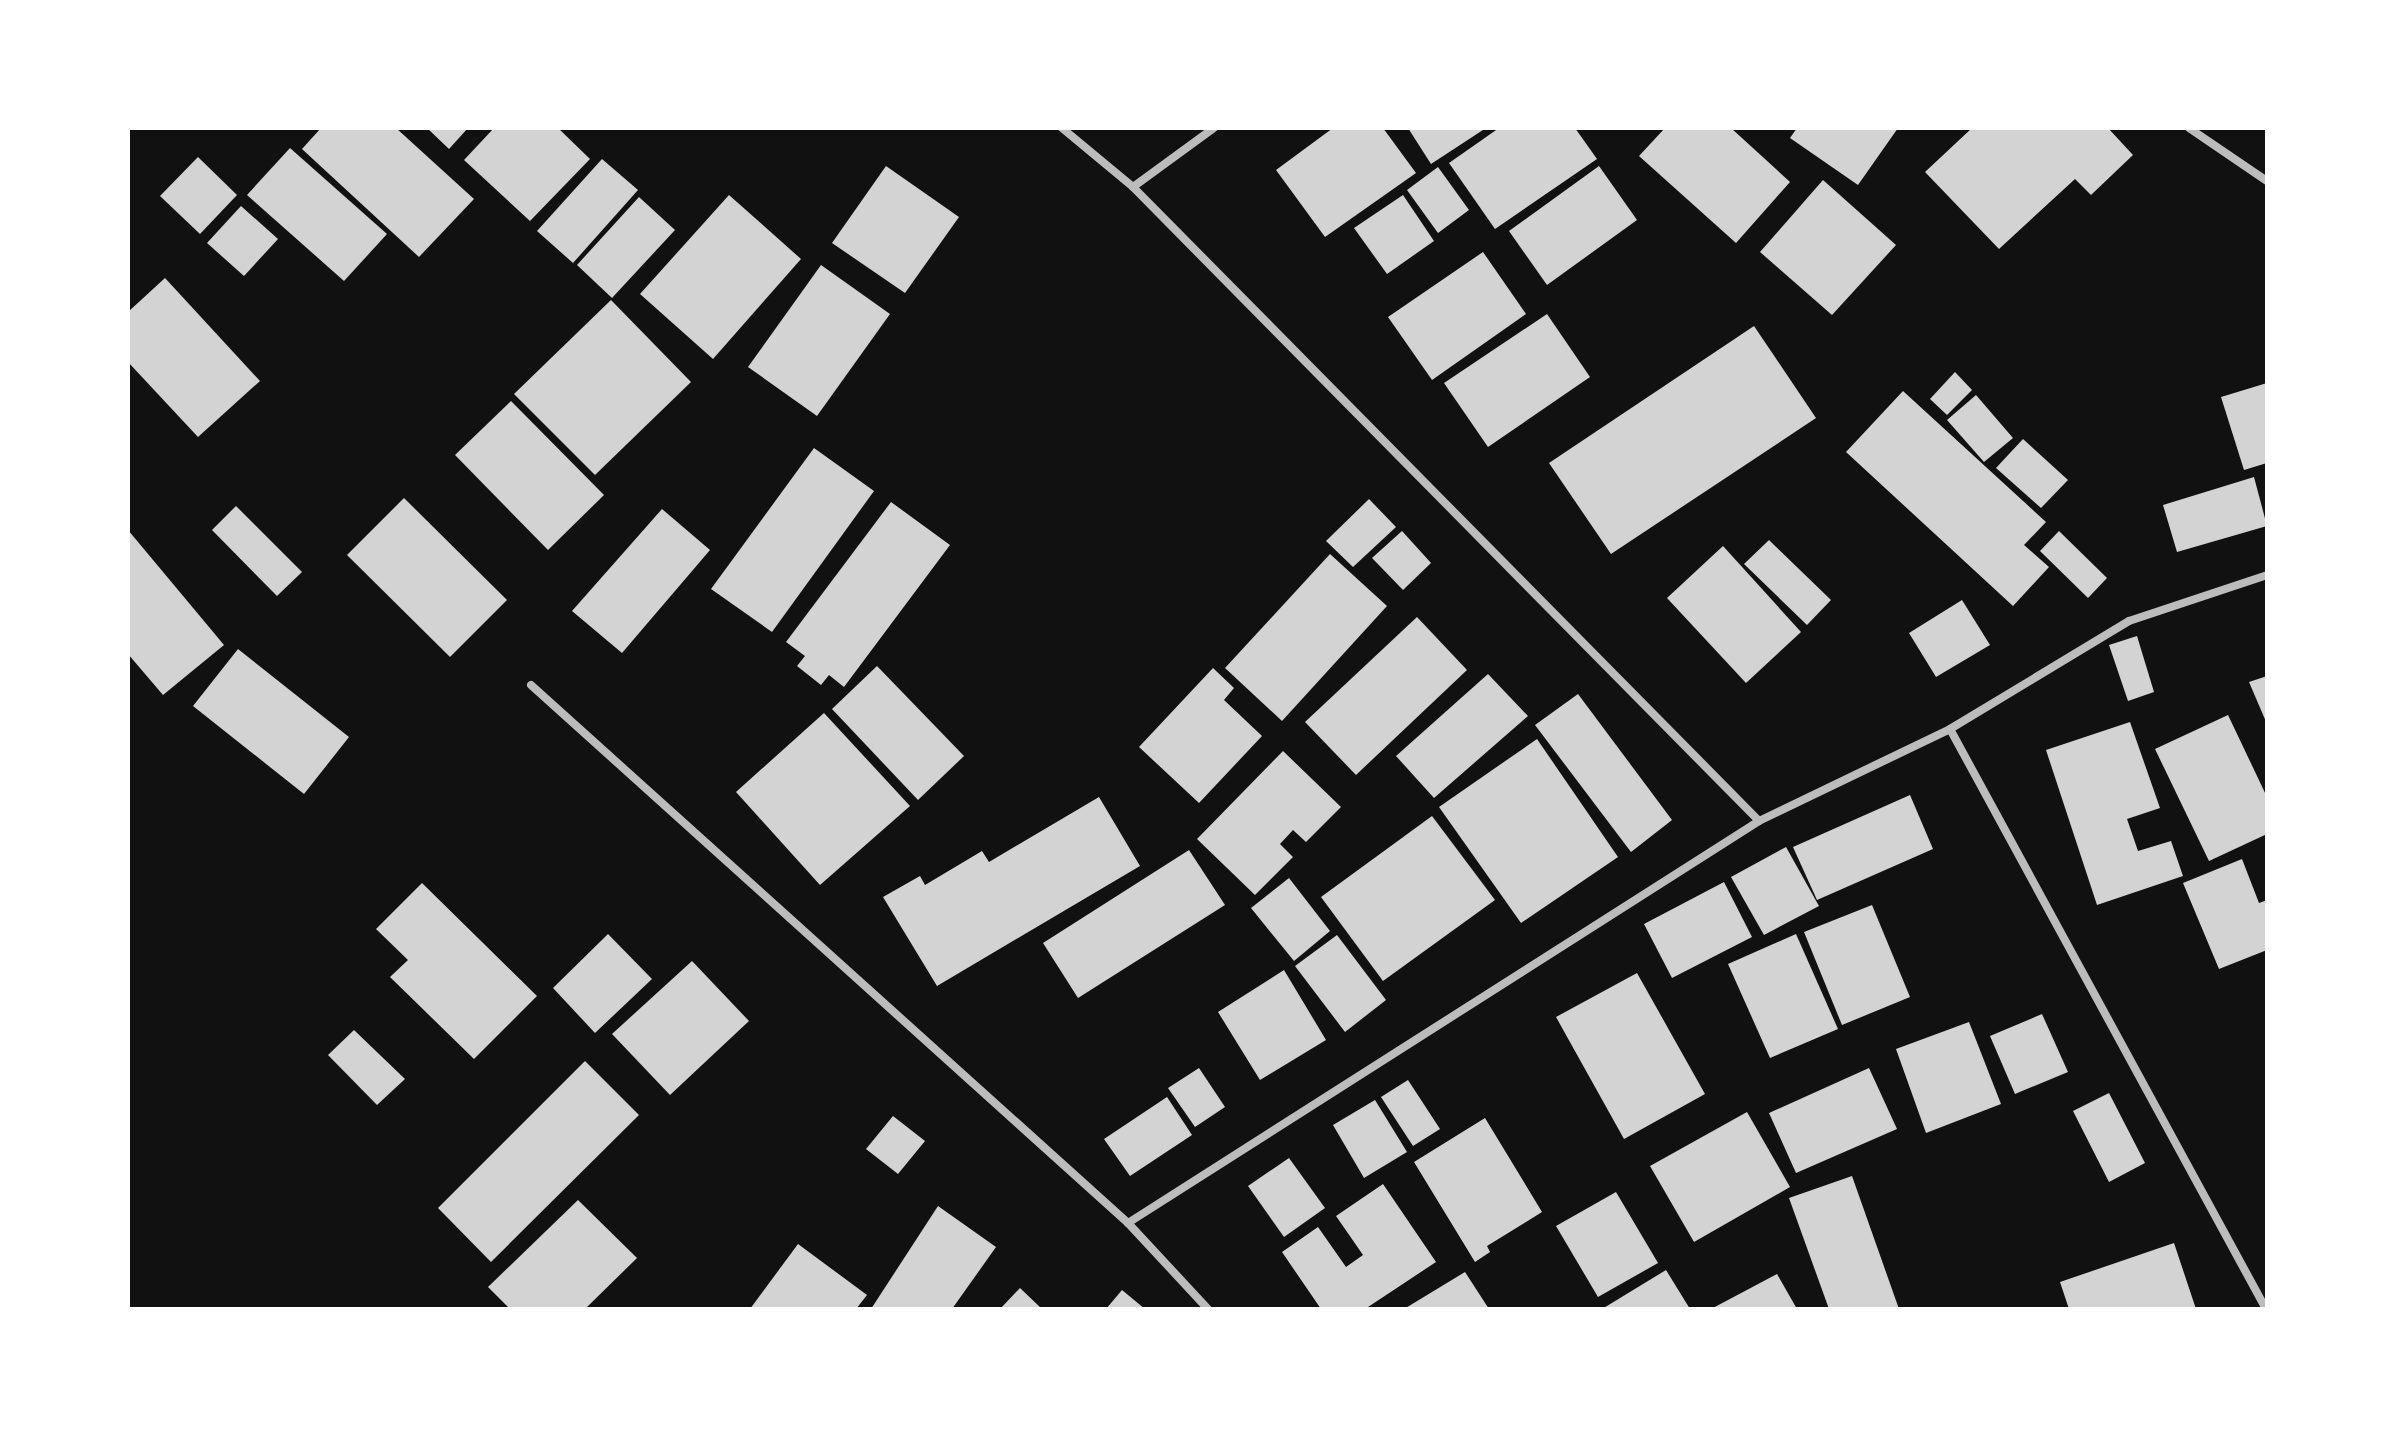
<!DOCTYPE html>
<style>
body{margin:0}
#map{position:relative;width:2395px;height:1437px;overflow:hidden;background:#111;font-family:Raleway,sans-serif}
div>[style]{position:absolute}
.building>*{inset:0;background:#d3d3d3}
.minor>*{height:8px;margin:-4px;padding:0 4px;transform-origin:4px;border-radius:4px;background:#bcbcbc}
span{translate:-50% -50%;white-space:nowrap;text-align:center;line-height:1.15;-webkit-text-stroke:8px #fff;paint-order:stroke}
.frame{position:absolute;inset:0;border:130px solid #fff;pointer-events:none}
</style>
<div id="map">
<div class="building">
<i style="clip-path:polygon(321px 128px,396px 128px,474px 199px,419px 257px,302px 149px)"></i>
<i style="clip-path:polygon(427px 128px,468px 128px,449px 149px)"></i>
<i style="clip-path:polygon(494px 128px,558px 128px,590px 159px,530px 221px,464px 160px)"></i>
<i style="clip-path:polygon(1333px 128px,1383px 128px,1416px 173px,1325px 237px,1276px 170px)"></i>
<i style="clip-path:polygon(1408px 128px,1486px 128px,1431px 164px)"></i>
<i style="clip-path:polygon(1499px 128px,1575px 128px,1597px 159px,1495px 229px,1449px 163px)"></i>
<i style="clip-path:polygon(1665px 128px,1731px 128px,1790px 182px,1736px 243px,1639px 156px)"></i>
<i style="clip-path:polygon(1797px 128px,1898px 128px,1858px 185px,1790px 138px)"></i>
<i style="clip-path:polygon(1972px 128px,2108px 128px,2133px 155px,2091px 195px,2075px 179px,1999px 249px,1925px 172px)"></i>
<i style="clip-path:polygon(290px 148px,387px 234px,344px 281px,247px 195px)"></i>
<i style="clip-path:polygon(198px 157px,237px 195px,200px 234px,160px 196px)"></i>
<i style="clip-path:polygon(602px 159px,638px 190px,573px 263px,537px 231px)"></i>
<i style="clip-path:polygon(886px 166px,959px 217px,905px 293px,832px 243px)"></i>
<i style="clip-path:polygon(1599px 166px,1637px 220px,1547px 285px,1509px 231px)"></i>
<i style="clip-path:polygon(1438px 167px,1469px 210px,1438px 233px,1407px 190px)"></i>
<i style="clip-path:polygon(1823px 180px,1896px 245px,1832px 315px,1760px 252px)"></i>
<i style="clip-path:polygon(729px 195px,801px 259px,713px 359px,640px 294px)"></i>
<i style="clip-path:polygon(1403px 195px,1434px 241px,1387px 274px,1354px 228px)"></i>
<i style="clip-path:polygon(639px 197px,675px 230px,612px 298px,577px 265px)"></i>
<i style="clip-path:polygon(241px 206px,278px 239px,244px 276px,207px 243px)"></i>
<i style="clip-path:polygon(1483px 252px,1526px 314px,1432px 380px,1388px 317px)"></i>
<i style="clip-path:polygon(821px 265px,890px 314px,817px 416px,748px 367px)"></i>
<i style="clip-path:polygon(165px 278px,260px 381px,198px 437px,128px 362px,128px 312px)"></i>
<i style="clip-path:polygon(611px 300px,691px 382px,595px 475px,514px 394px)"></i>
<i style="clip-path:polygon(1547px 314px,1590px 377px,1488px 447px,1444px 383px)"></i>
<i style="clip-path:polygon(1754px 326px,1816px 418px,1611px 554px,1549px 463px)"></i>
<i style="clip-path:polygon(1955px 372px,1972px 390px,1947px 415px,1930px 399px)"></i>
<i style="clip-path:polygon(2267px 383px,2267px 463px,2244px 470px,2221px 397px)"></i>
<i style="clip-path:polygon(1903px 391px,2046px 522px,2024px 545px,2049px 567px,2013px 606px,1846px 452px)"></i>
<i style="clip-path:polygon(1976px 395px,2013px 438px,1984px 462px,1947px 420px)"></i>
<i style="clip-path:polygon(511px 401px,604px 495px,548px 550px,455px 455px)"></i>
<i style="clip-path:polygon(2023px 439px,2068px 480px,2041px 508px,1996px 468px)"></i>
<i style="clip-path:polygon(814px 448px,874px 491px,772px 632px,711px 589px)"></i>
<i style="clip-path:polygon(2254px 477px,2267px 526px,2177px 552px,2163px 505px)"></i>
<i style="clip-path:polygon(404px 498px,507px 600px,450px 657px,347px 555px)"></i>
<i style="clip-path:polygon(1369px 499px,1396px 527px,1353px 567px,1326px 541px)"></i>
<i style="clip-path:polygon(891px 502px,950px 545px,844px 687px,829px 675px,821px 685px,797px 666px,805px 656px,786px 642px)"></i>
<i style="clip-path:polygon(236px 506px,302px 572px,277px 596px,212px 530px)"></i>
<i style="clip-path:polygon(662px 509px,710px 550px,622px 653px,572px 611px)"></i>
<i style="clip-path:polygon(128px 530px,224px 645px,163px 695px,128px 654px)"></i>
<i style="clip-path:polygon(1402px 531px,1431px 563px,1403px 590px,1372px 558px)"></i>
<i style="clip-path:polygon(2059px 531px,2107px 578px,2088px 598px,2040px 551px)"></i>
<i style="clip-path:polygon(1769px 540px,1831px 600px,1807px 625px,1744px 564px)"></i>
<i style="clip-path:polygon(1723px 546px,1801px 632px,1746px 683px,1667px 598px)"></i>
<i style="clip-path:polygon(1330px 554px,1387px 606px,1282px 721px,1225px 668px)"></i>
<i style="clip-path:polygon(1962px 600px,1990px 645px,1936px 677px,1909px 633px)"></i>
<i style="clip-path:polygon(1417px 617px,1467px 670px,1356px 775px,1305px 722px)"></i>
<i style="clip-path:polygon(2137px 636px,2154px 692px,2128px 701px,2109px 645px)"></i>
<i style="clip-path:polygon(238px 649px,349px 737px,304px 794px,193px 706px)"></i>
<i style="clip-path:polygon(877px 666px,964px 756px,918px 800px,832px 709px)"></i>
<i style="clip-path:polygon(1213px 668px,1234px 688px,1224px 700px,1262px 736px,1199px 803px,1139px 747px)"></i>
<i style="clip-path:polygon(1488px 674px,1528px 716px,1434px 798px,1396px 756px)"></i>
<i style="clip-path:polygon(2267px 676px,2267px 724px,2249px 682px)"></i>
<i style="clip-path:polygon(1578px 694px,1672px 820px,1631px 852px,1535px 725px)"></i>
<i style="clip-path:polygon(824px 713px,910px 806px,820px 885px,736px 792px)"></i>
<i style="clip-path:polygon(2228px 715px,2267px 797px,2267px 834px,2209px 861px,2155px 749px)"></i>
<i style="clip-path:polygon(2130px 722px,2160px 808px,2127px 819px,2138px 851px,2171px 841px,2183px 876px,2097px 905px,2046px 750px)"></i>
<i style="clip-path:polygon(1537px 739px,1618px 857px,1521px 923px,1439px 807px)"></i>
<i style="clip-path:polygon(1283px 751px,1341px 807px,1306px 842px,1293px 830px,1280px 844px,1293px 857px,1255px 895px,1197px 839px)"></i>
<i style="clip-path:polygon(1910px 795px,1933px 849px,1817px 900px,1793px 847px)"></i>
<i style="clip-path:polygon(1099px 797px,1140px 866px,937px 986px,883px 897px,920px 876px,925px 885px,982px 851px,989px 862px)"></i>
<i style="clip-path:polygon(1432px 816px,1495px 900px,1383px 981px,1321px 897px)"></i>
<i style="clip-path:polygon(1786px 847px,1819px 906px,1764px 935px,1731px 877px)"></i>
<i style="clip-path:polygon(1189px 850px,1225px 905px,1078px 998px,1043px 943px)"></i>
<i style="clip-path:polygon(2242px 859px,2259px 903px,2267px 900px,2267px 950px,2219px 969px,2183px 883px)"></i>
<i style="clip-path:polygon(1289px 878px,1330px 931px,1294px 961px,1251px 908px)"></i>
<i style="clip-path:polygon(1724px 882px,1752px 937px,1672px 978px,1644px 924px)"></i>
<i style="clip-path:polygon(422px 883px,537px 996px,474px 1059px,390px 977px,408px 960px,376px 929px)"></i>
<i style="clip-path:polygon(1872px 905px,1910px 997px,1842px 1025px,1804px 932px)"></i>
<i style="clip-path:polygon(608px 934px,652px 979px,595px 1033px,553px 988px)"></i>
<i style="clip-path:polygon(1796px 934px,1838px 1029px,1770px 1058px,1728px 964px)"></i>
<i style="clip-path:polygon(1337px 935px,1386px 1000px,1345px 1032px,1295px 966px)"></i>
<i style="clip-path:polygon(692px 961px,749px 1021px,670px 1095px,612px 1034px)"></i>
<i style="clip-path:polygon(1284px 970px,1326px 1040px,1260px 1080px,1218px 1012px)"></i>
<i style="clip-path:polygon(1637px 973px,1705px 1094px,1624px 1139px,1556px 1017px)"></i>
<i style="clip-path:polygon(2042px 1014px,2068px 1072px,2015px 1094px,1990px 1036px)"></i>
<i style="clip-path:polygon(1969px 1022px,2001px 1104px,1926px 1133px,1896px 1049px)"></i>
<i style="clip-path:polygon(354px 1030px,405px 1079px,377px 1105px,328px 1055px)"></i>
<i style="clip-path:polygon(585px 1061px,639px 1115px,491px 1262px,438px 1208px)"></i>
<i style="clip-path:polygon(1199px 1068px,1225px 1107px,1195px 1127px,1168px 1088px)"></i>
<i style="clip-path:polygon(1869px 1068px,1897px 1129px,1796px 1173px,1769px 1113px)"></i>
<i style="clip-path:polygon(1408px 1080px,1440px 1129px,1413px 1146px,1381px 1097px)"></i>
<i style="clip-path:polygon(2109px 1093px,2145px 1163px,2109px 1182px,2073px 1111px)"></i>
<i style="clip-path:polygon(1167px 1097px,1192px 1135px,1130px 1176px,1104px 1139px)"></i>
<i style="clip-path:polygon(1375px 1100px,1407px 1152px,1364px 1178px,1333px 1125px)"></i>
<i style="clip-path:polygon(1747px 1112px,1790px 1187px,1694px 1242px,1650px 1166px)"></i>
<i style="clip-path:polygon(893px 1116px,925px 1141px,898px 1174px,866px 1149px)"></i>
<i style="clip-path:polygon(1485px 1118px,1542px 1212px,1487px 1246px,1490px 1252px,1475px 1262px,1414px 1162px)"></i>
<i style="clip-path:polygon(1289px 1158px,1325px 1208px,1284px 1237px,1248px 1186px)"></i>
<i style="clip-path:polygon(1852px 1176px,1899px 1309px,1829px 1309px,1789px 1198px)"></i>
<i style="clip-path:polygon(1383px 1184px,1436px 1262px,1365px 1309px,1321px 1309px,1282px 1252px,1318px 1227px,1346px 1267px,1363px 1255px,1336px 1216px)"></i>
<i style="clip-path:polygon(1616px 1192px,1658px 1263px,1598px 1297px,1556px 1226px)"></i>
<i style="clip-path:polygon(578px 1200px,637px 1258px,585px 1309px,510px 1309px,488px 1287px)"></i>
<i style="clip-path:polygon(938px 1206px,996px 1247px,952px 1309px,871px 1309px)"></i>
<i style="clip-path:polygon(2174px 1243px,2196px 1309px,2069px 1309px,2060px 1282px)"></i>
<i style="clip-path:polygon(798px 1244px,867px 1295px,856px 1309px,750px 1309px)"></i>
<i style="clip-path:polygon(1666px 1270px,1690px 1309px,1602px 1309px)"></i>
<i style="clip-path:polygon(1465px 1272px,1489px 1309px,1404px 1309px)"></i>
<i style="clip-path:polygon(1777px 1274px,1797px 1309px,1711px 1309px)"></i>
<i style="clip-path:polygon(1020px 1288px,1042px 1309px,1000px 1309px)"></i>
<i style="clip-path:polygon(1122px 1290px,1145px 1309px,1106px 1309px)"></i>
</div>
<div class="minor">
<i style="left:1062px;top:128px;width:92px;rotate:39.7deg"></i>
<i style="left:1133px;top:187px;width:891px;rotate:45.36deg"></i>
<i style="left:2189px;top:128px;width:94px;rotate:34.2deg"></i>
<i style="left:1133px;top:187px;width:100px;rotate:-36.1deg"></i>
<i style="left:531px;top:685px;width:804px;rotate:42.02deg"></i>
<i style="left:1128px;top:1223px;width:117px;rotate:47.1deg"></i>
<i style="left:1950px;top:729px;width:660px;rotate:61.42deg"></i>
<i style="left:1128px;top:1223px;width:748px;rotate:-32.5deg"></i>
<i style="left:1759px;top:821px;width:212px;rotate:-25.7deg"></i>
<i style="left:1950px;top:729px;width:209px;rotate:-31.1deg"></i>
<i style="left:2129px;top:621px;width:145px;rotate:-18.4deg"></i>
</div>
<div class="frame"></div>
</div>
